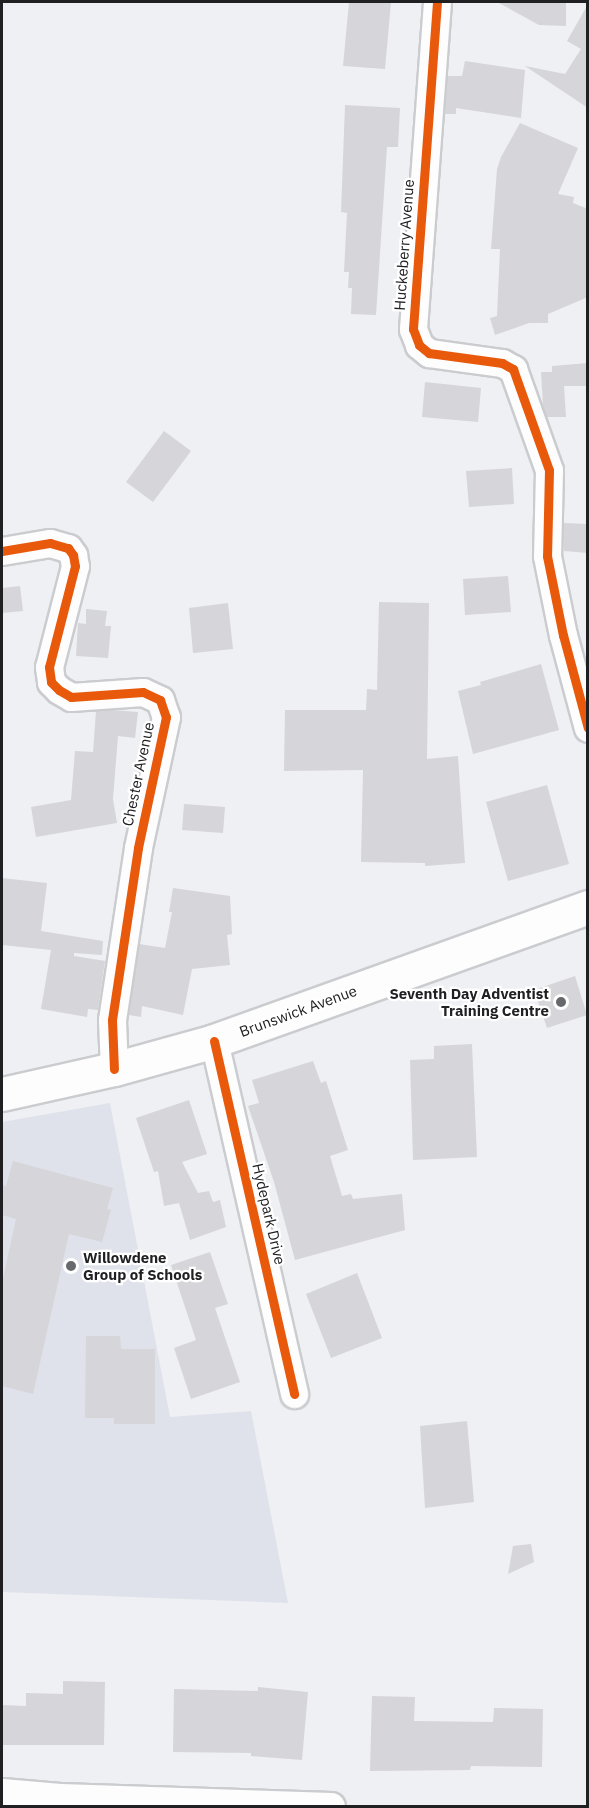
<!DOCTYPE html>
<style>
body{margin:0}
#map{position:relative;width:589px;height:1808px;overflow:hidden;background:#eff0f4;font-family:"IBM Plex Sans",sans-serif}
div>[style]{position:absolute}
.built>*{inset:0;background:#dfe2eb}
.building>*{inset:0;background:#d6d5d9}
.roads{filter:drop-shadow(2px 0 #cbcccf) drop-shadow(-2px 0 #cbcccf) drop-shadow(0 2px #cbcccf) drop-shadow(0 -2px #cbcccf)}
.street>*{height:27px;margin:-13.5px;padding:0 13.5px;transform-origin:13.5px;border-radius:13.5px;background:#fdfdfd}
.secondary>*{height:33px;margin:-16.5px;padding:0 16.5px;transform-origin:16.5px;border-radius:16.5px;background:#fdfdfd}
.cycleway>*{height:9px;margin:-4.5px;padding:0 4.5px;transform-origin:4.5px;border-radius:4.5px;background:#e8590c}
.dots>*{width:16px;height:16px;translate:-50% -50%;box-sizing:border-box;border:3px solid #fff;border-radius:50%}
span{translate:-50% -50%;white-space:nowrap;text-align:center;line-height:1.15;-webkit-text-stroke:4.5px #fff;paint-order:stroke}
.street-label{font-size:15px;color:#202023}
.poi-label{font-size:15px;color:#202023;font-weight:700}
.right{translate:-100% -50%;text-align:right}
.left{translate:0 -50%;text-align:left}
.frame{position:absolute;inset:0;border:3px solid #202023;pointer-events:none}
</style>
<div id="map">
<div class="built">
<i style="clip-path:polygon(110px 1103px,170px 1417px,251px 1411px,288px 1603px,2px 1592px,2px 1122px)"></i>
</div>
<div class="building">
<i style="clip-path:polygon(349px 2px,391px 2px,385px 69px,343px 66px)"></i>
<i style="clip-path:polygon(497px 2px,566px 2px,566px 26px,539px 25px)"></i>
<i style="clip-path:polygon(588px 4px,588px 108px,525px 66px,565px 74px,581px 49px,567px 41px)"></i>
<i style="clip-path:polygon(465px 61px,525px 70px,521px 118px,456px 108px,456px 114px,445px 114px,447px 76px,462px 76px)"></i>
<i style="clip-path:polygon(345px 105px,400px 108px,398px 147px,387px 147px,376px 315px,351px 314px,352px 288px,348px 288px,349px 272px,344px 272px,347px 213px,341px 212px)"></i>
<i style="clip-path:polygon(520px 123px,578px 148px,558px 194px,574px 197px,573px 203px,588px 209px,588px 297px,548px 314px,548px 323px,529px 323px,495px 335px,490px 318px,497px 316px,500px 249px,491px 249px,497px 169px,501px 157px)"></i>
<i style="clip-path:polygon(588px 363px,588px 386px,564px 386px,566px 417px,547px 417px,543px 405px,541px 372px,552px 372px,552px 366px)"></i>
<i style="clip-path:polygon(425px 382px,481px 388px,478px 422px,422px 417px)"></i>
<i style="clip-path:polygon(164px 431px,191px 451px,153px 502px,126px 482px)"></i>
<i style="clip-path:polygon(512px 468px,514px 504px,469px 507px,466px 471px)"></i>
<i style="clip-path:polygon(564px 523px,588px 524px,588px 553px,564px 551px)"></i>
<i style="clip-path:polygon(508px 576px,511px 612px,465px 615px,463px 579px)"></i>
<i style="clip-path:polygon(20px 586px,23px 611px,2px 613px,2px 588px)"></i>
<i style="clip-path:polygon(379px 602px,429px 603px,427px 759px,458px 756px,465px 863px,425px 866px,425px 863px,361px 862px,363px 770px,284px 771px,285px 710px,366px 710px,367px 689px,377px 690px)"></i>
<i style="clip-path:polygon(228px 603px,233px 649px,193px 653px,189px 608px)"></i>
<i style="clip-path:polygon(86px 609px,107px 611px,105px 626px,111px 626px,108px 658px,76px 656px,78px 623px,86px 624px)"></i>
<i style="clip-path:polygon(541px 664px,559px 730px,473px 754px,458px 691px,481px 685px,480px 682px)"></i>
<i style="clip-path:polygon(113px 710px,138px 712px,135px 738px,118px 736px,113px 799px,117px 823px,36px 837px,31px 807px,71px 800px,75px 751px,93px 752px,96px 711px)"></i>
<i style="clip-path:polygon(547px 785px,569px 864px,508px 881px,486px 802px)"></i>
<i style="clip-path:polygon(184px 804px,225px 807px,223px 833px,182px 830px)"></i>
<i style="clip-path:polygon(2px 878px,47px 883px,41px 931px,103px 941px,102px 955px,74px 953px,74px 956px,105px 961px,98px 1010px,88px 1009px,87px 1017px,41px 1009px,51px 950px,2px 945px)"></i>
<i style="clip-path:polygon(173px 888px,230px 896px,232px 934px,227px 935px,230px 965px,192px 969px,183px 1015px,142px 1006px,141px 1017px,129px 1015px,139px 944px,165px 948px,172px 912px,169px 912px)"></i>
<i style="clip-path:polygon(575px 976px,587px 1015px,547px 1028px,534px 990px)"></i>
<i style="clip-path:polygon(472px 1044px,477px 1157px,413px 1160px,410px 1060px,434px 1059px,434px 1046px)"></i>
<i style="clip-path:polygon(313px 1061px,321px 1083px,326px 1081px,348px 1150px,330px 1156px,342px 1196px,351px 1194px,353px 1199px,402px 1194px,405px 1230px,295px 1260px,274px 1182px,248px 1106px,259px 1103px,252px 1080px)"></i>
<i style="clip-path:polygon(189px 1100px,207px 1154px,182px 1162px,198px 1193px,209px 1191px,213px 1202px,220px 1200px,226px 1227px,190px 1240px,179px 1203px,164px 1206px,158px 1171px,154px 1172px,136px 1118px)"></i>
<i style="clip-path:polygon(13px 1161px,113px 1188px,107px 1209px,111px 1210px,102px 1242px,69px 1234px,33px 1394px,2px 1386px,2px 1283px,16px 1219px,2px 1215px,2px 1185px,6px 1186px)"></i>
<i style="clip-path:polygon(210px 1252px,228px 1304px,215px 1308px,240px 1382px,191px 1399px,174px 1348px,196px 1340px,171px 1265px)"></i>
<i style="clip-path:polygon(357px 1273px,382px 1338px,331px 1358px,306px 1294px)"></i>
<i style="clip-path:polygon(86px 1336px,120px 1336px,121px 1349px,155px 1349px,155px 1424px,114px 1424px,114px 1418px,85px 1418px)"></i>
<i style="clip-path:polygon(467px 1421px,474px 1502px,425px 1508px,420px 1426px)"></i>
<i style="clip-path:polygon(531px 1544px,534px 1562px,508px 1574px,513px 1546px)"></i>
<i style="clip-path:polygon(63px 1681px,105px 1682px,104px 1745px,2px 1745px,2px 1705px,26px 1706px,26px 1693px,63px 1694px)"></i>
<i style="clip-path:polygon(258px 1687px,308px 1692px,302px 1760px,251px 1756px,251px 1753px,173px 1752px,174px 1689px,258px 1691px)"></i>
<i style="clip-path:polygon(372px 1696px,415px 1697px,414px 1721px,493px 1722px,494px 1708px,543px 1709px,542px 1767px,471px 1766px,470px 1770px,370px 1771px)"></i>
</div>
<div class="roads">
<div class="street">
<i style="left:437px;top:2px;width:328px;rotate:94.2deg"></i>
<i style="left:413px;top:329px;width:17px;rotate:69deg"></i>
<i style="left:419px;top:345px;width:13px;rotate:39deg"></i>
<i style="left:429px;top:353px;width:74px;rotate:7.8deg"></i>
<i style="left:502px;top:363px;width:13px;rotate:29deg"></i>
<i style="left:513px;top:369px;width:107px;rotate:70.4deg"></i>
<i style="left:549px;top:470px;width:86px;rotate:91.3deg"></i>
<i style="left:547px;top:556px;width:81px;rotate:78.6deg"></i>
<i style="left:563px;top:635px;width:96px;rotate:75deg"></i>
<i style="left:2px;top:551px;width:49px;rotate:-9.5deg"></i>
<i style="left:50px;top:543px;width:19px;rotate:16deg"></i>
<i style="left:68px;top:548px;width:9px;rotate:54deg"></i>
<i style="left:73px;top:555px;width:11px;rotate:80deg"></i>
<i style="left:75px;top:566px;width:104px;rotate:104.4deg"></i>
<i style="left:49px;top:667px;width:15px;rotate:82deg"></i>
<i style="left:51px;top:682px;width:11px;rotate:45deg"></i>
<i style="left:59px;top:690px;width:14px;rotate:30deg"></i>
<i style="left:71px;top:697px;width:72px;rotate:-4deg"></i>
<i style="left:143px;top:692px;width:19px;rotate:25deg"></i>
<i style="left:160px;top:700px;width:18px;rotate:71deg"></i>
<i style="left:166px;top:717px;width:134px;rotate:102.1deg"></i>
<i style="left:138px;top:848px;width:174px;rotate:98.6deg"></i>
<i style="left:112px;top:1020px;width:49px;rotate:87.7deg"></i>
<i style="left:214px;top:1041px;width:362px;rotate:77.2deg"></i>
<i style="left:2px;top:1792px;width:58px;rotate:4.9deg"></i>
<i style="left:60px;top:1797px;width:271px;rotate:1.9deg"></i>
</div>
<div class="secondary">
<i style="left:2px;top:1094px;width:115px;rotate:-12.6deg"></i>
<i style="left:114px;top:1069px;width:104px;rotate:-15.6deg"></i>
<i style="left:214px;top:1041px;width:397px;rotate:-19.7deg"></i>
</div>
</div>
<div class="cycleway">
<i style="left:437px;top:2px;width:328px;rotate:94.2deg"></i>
<i style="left:413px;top:329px;width:17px;rotate:69deg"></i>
<i style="left:419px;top:345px;width:13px;rotate:39deg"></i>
<i style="left:429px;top:353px;width:74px;rotate:7.8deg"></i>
<i style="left:502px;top:363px;width:13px;rotate:29deg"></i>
<i style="left:513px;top:369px;width:107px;rotate:70.4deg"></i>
<i style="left:549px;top:470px;width:86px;rotate:91.3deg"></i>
<i style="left:547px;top:556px;width:81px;rotate:78.6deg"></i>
<i style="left:563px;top:635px;width:96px;rotate:75deg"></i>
<i style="left:2px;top:551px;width:49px;rotate:-9.5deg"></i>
<i style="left:50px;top:543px;width:19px;rotate:16deg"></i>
<i style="left:68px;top:548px;width:9px;rotate:54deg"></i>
<i style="left:73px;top:555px;width:11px;rotate:80deg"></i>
<i style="left:75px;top:566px;width:104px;rotate:104.4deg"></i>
<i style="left:49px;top:667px;width:15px;rotate:82deg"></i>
<i style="left:51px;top:682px;width:11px;rotate:45deg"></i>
<i style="left:59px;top:690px;width:14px;rotate:30deg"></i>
<i style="left:71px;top:697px;width:72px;rotate:-4deg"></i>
<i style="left:143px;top:692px;width:19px;rotate:25deg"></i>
<i style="left:160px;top:700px;width:18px;rotate:71deg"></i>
<i style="left:166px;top:717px;width:134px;rotate:102.1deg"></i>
<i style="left:138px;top:848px;width:174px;rotate:98.6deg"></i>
<i style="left:112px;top:1020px;width:49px;rotate:87.7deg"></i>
<i style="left:214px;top:1041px;width:362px;rotate:77.2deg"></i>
</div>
<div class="dots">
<i style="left:561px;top:1002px;background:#68696c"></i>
<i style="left:71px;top:1266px;background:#68696c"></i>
</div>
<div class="street-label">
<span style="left:404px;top:245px;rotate:-86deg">Huckeberry Avenue</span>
<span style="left:138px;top:774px;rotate:-78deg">Chester Avenue</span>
<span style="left:298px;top:1011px;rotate:-20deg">Brunswick Avenue</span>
<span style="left:269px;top:1214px;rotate:77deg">Hydepark Drive</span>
</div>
<div class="poi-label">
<span class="right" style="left:549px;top:1002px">Seventh Day Adventist<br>Training Centre</span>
<span class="left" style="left:83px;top:1266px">Willowdene<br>Group of Schools</span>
</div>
<div class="frame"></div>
</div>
